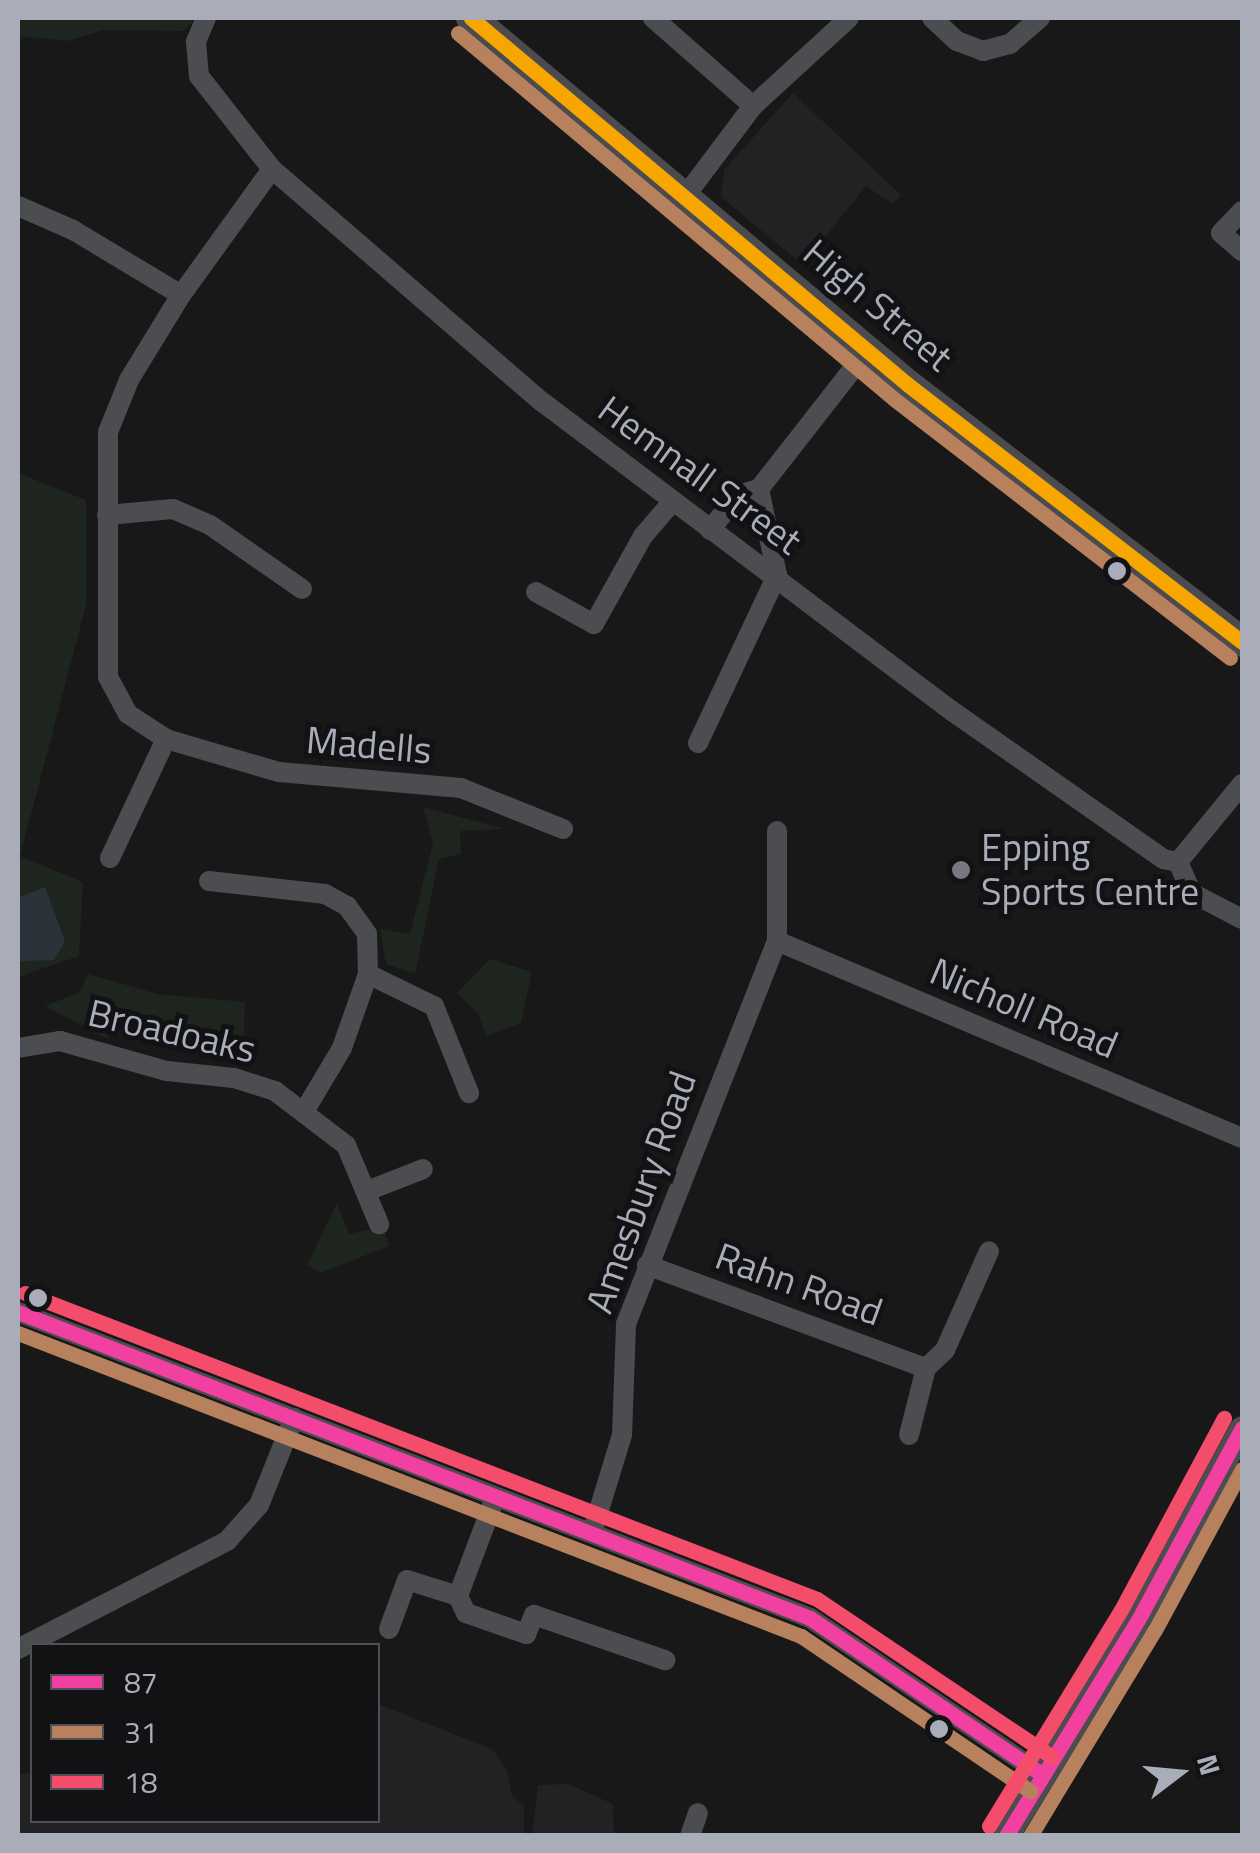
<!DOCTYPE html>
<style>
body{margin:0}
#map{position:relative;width:1260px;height:1853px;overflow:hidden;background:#181818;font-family:"Titillium Web",sans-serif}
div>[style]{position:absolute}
.built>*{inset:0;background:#222224}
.green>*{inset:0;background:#1e251f}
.water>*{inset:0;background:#2b323a}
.minor>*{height:20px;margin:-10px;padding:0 10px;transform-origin:10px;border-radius:10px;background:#4c4d51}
.tertiary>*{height:25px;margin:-12.5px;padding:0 12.5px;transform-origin:12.5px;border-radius:12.5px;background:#4c4d51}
.secondary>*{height:30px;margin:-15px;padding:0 15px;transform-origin:15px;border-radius:15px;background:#4b4b4f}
.bus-1>*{height:15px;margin:-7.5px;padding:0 7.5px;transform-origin:7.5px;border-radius:7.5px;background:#f240a1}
.bus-2>*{height:15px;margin:-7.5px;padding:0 7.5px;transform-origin:7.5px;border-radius:7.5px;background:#b6815c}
.bus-3>*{height:15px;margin:-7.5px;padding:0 7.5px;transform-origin:7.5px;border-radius:7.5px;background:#f44d6c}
.bus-4>*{height:15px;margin:-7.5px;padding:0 7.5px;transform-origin:7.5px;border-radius:7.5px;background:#f7a600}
.dots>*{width:28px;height:28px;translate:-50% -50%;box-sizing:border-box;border:5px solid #121214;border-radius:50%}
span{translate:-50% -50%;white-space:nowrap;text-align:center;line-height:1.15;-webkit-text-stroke:10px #121214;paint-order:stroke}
.street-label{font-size:38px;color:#a9adb9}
.poi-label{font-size:38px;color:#a9adb9}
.left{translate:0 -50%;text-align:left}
.frame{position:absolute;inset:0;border:20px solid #a9adb9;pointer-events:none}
.legend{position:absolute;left:30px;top:1643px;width:350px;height:180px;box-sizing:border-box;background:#121214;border:2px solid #4e5056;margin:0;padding:12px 18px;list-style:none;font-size:30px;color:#a9adb9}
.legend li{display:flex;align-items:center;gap:20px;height:50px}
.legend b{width:50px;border:2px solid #4e5056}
.north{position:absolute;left:1130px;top:1723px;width:100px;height:100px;-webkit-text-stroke:8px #121214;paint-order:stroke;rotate:74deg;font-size:28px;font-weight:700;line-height:40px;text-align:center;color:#a9adb9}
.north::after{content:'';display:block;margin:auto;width:35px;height:45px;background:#a9adb9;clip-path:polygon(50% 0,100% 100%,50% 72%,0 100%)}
</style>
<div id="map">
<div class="built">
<i style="clip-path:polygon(793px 93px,901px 195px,893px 204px,866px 186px,803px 265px,721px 197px,724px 170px)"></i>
<i style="clip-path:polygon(378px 1704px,492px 1749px,507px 1770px,512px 1796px,524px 1806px,524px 1835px,18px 1835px,18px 1775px,32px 1772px,32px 1820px,378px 1820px)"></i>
<i style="clip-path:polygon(569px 1784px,613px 1804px,614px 1835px,532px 1835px,538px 1785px)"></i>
</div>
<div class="green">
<i style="clip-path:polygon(18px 18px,195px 18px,184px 31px,104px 30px,67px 41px,18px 36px)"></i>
<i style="clip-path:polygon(18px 473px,86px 500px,86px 605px,20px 856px,83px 882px,79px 956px,18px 977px)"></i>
<i style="clip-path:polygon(423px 807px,505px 829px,460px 831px,461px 854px,439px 859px,415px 974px,386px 964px,380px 929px,410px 934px,433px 843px)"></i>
<i style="clip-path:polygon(490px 959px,532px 972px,521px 1023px,486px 1036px,478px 1013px,457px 993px)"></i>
<i style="clip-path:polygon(88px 974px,158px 994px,245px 1002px,244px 1036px,233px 1056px,176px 1050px,111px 1031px,108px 1039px,45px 1006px,80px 992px)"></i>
<i style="clip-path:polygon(337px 1203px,349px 1234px,383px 1227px,389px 1246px,320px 1273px,307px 1265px)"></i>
</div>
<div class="water">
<i style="clip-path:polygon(45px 887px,65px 941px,54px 960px,18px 961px,18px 898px)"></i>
</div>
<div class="minor">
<i style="left:206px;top:18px;width:26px;rotate:113deg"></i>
<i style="left:196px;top:42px;width:34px;rotate:85deg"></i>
<i style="left:199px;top:76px;width:118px;rotate:51.9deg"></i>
<i style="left:272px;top:169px;width:355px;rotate:40.8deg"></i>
<i style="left:541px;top:401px;width:515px;rotate:37.03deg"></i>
<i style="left:952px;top:711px;width:258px;rotate:35deg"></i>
<i style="left:1163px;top:859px;width:15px;rotate:11deg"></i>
<i style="left:653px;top:18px;width:133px;rotate:41.3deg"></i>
<i style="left:932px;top:18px;width:34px;rotate:43deg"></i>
<i style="left:957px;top:41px;width:28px;rotate:21deg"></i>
<i style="left:983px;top:51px;width:28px;rotate:-15deg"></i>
<i style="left:1010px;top:44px;width:40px;rotate:-41deg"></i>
<i style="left:272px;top:169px;width:155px;rotate:125.8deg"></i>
<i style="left:181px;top:295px;width:100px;rotate:121.5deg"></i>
<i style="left:129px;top:380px;width:56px;rotate:112deg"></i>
<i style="left:108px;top:432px;width:245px;rotate:90deg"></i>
<i style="left:108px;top:677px;width:42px;rotate:61.6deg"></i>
<i style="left:128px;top:714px;width:45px;rotate:33.3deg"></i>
<i style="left:166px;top:739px;width:118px;rotate:16.3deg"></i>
<i style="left:279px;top:772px;width:183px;rotate:5deg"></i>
<i style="left:461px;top:788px;width:110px;rotate:21.9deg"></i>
<i style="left:686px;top:195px;width:111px;rotate:-53deg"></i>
<i style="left:753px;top:106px;width:130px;rotate:-42.5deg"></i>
<i style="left:18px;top:206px;width:60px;rotate:23.6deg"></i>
<i style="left:73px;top:230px;width:126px;rotate:31deg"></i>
<i style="left:1242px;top:211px;width:30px;rotate:134deg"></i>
<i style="left:1221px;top:233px;width:28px;rotate:41deg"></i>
<i style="left:107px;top:515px;width:66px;rotate:-5.2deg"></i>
<i style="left:173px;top:509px;width:40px;rotate:23.4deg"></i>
<i style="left:210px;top:525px;width:112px;rotate:34.8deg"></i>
<i style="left:710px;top:530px;width:45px;rotate:-51.3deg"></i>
<i style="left:738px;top:495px;width:22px;rotate:-16deg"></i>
<i style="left:759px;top:489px;width:175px;rotate:-52deg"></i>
<i style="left:536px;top:592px;width:66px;rotate:28.9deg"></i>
<i style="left:594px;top:624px;width:101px;rotate:-60.9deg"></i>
<i style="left:643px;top:536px;width:46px;rotate:-49.4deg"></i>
<i style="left:698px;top:743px;width:186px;rotate:-64.8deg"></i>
<i style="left:777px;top:575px;width:88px;rotate:-101.8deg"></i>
<i style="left:110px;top:858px;width:132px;rotate:-64.8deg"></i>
<i style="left:1178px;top:862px;width:101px;rotate:-50.6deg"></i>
<i style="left:1178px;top:862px;width:34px;rotate:66deg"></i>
<i style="left:1192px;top:893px;width:56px;rotate:27.5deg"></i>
<i style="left:209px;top:881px;width:117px;rotate:6.4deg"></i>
<i style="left:325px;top:894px;width:25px;rotate:29deg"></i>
<i style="left:347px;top:906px;width:34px;rotate:54deg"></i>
<i style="left:367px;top:934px;width:40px;rotate:88.6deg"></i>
<i style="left:368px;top:974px;width:78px;rotate:109.4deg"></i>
<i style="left:342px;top:1048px;width:72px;rotate:120.8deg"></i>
<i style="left:777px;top:941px;width:505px;rotate:22.96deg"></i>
<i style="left:368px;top:974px;width:73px;rotate:25.9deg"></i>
<i style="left:434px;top:1006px;width:94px;rotate:68.1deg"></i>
<i style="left:18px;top:1048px;width:43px;rotate:-9.5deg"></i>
<i style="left:60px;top:1041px;width:111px;rotate:15.7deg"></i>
<i style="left:167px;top:1071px;width:67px;rotate:6deg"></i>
<i style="left:234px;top:1078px;width:43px;rotate:17.6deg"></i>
<i style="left:275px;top:1091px;width:89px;rotate:37.3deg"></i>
<i style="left:346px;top:1145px;width:86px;rotate:67.3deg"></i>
<i style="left:367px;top:1191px;width:60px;rotate:-21.4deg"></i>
<i style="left:647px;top:1265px;width:297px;rotate:20.3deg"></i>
<i style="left:926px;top:1368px;width:26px;rotate:-43deg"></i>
<i style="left:945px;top:1350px;width:108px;rotate:-66deg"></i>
<i style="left:18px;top:1312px;width:849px;rotate:21.12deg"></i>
<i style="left:810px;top:1618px;width:279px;rotate:34deg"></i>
<i style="left:909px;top:1435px;width:69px;rotate:-75.8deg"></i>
<i style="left:592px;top:1533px;width:102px;rotate:-73deg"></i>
<i style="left:622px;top:1435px;width:111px;rotate:-87.9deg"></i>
<i style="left:626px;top:1324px;width:412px;rotate:-68.5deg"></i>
<i style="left:777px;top:941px;width:110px;rotate:-90deg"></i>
<i style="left:458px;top:1596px;width:19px;rotate:65deg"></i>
<i style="left:466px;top:1613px;width:64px;rotate:19.3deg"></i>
<i style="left:526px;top:1634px;width:21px;rotate:-67deg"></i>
<i style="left:534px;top:1615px;width:139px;rotate:19deg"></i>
<i style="left:389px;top:1629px;width:52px;rotate:-69.8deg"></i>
<i style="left:407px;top:1580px;width:53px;rotate:17.4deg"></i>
<i style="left:458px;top:1596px;width:105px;rotate:-69.3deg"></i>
<i style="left:18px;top:1649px;width:235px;rotate:-27.3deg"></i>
<i style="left:227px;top:1541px;width:48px;rotate:-48.4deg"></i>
<i style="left:259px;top:1505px;width:94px;rotate:-68.1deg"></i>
<i style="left:690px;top:1836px;width:24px;rotate:-71deg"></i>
</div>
<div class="tertiary">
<i style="left:1006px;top:1836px;width:253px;rotate:-58.6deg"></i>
<i style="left:1138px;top:1620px;width:218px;rotate:-61.6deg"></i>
</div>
<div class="secondary">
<i style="left:471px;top:18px;width:569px;rotate:40.01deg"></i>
<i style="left:907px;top:384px;width:423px;rotate:37.6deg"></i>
</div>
<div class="bus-1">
<i style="left:18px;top:1312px;width:849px;rotate:21.12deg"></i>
<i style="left:810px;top:1618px;width:279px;rotate:34deg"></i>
<i style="left:1006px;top:1836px;width:253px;rotate:-58.6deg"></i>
<i style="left:1138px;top:1620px;width:218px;rotate:-61.6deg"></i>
</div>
<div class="bus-2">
<i style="left:458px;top:33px;width:569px;rotate:40.01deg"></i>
<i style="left:894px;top:399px;width:424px;rotate:37.6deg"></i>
<i style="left:18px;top:1333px;width:840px;rotate:21.16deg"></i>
<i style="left:801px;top:1636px;width:277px;rotate:34.1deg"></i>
<i style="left:1030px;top:1836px;width:241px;rotate:-58.8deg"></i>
<i style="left:1155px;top:1630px;width:183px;rotate:-61.6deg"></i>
</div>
<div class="bus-3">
<i style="left:25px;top:1293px;width:849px;rotate:21.12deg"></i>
<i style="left:817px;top:1599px;width:283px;rotate:33.9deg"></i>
<i style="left:989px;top:1826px;width:253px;rotate:-58.6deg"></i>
<i style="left:1121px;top:1610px;width:218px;rotate:-61.8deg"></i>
</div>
<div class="bus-4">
<i style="left:471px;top:18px;width:569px;rotate:40.01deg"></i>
<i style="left:907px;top:384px;width:423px;rotate:37.6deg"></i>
</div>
<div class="dots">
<i style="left:1117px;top:571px;background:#a9adb9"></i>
<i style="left:961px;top:870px;background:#767981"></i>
<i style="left:38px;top:1298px;background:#a9adb9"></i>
<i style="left:939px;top:1729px;background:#a9adb9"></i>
</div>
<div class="street-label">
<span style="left:878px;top:305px;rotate:40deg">High Street</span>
<span style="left:700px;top:475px;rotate:36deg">Hemnall Street</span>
<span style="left:369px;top:745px;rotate:5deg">Madells</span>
<span style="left:1024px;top:1008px;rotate:23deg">Nicholl Road</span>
<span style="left:172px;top:1031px;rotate:13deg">Broadoaks</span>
<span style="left:641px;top:1192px;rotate:-70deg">Amesbury Road</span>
<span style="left:799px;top:1284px;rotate:20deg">Rahn Road</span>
</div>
<div class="poi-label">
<span class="left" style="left:981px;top:870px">Epping<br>Sports Centre</span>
</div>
<div class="frame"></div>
<ul class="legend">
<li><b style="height:12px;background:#f240a1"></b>87</li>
<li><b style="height:12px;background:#b6815c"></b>31</li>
<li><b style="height:12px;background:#f44d6c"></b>18</li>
</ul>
<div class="north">N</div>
</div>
